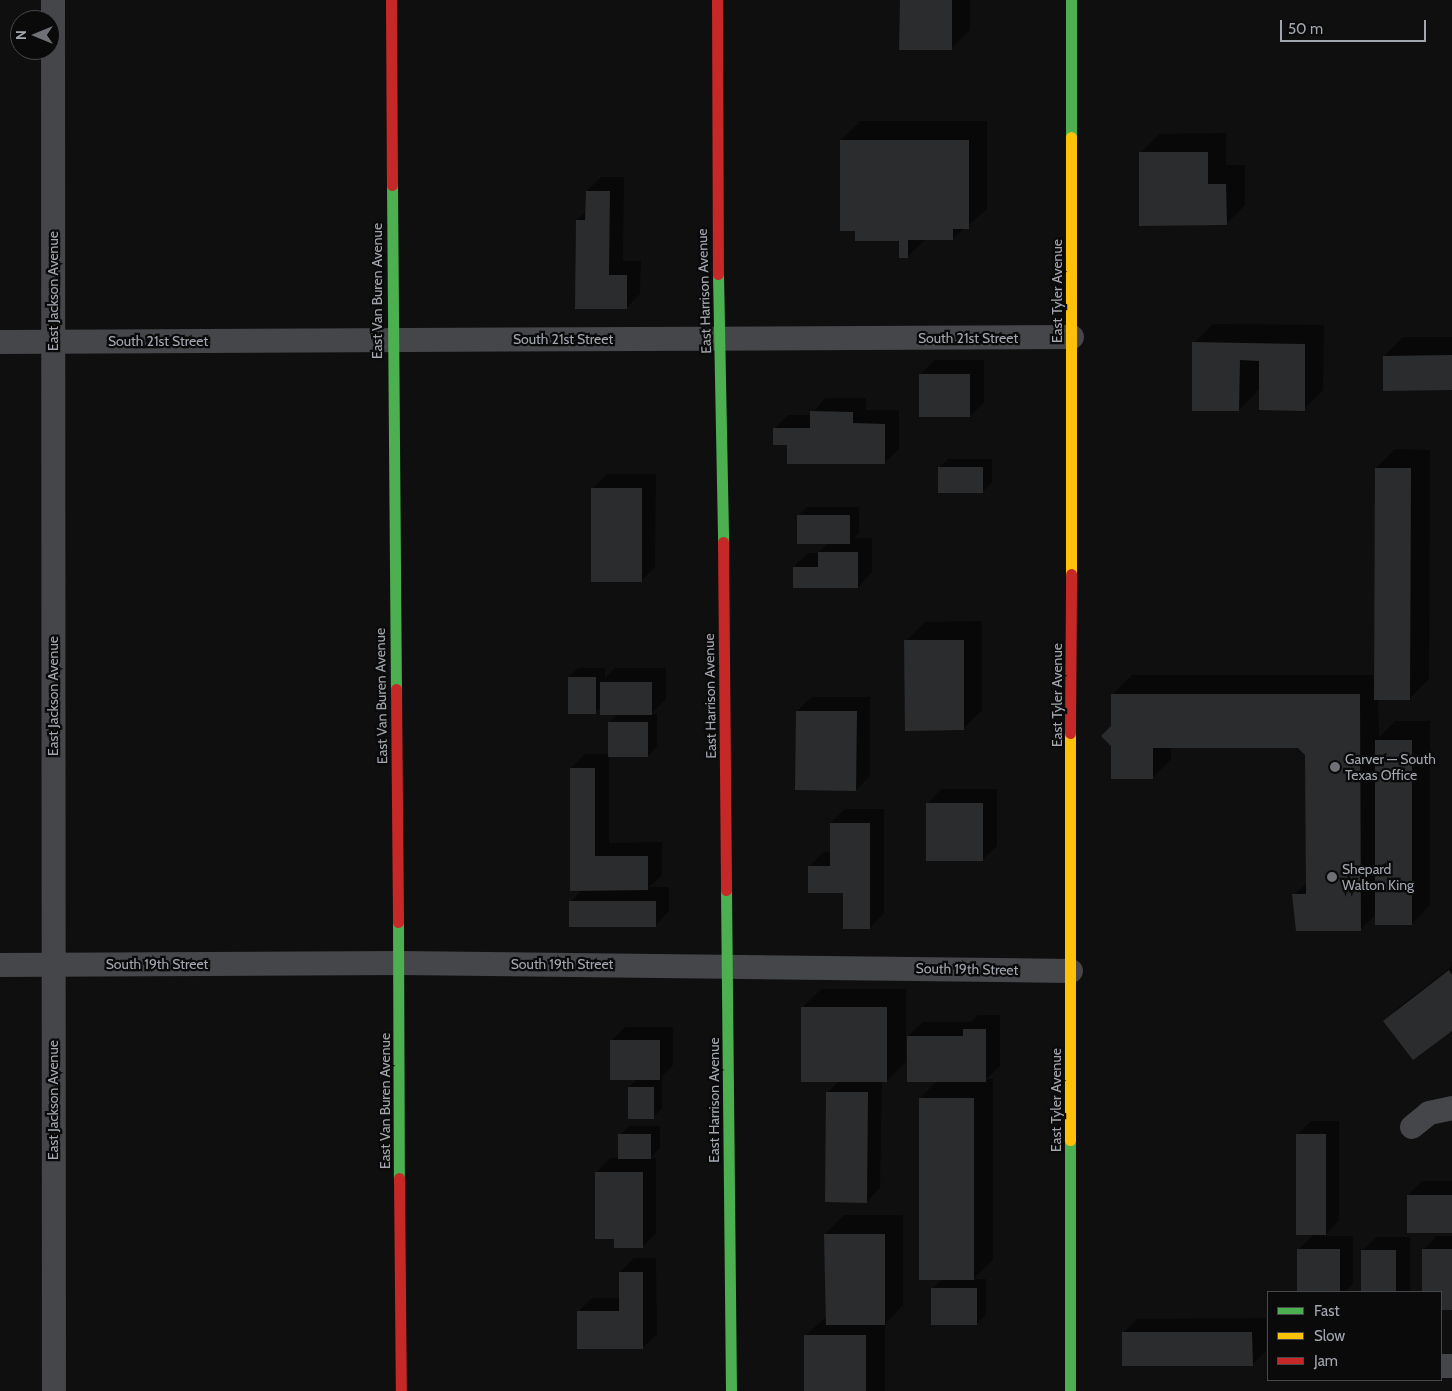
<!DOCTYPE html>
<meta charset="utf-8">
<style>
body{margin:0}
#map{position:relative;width:1452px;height:1391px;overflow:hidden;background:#0f0f10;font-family:Cabin,sans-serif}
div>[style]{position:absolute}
.shadow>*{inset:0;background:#0007}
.building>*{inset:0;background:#2b2c2d}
.street>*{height:24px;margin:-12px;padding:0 12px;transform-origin:12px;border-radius:12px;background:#454649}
.fast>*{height:11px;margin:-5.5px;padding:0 5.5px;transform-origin:5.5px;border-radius:5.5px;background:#4caf50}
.slow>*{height:11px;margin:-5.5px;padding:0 5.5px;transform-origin:5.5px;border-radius:5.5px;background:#ffc107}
.jam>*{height:11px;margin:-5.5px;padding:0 5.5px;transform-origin:5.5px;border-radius:5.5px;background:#c62828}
.dots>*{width:14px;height:14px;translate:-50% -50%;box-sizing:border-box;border:2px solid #0a0a0b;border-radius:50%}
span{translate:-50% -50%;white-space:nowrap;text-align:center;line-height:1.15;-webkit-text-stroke:4.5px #0a0a0b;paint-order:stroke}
.street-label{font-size:14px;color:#a2a6af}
.poi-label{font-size:14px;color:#a2a6af}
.left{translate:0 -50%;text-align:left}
.legend{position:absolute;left:1267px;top:1291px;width:175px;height:90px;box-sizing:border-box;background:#0a0a0b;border:1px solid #47484d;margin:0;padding:6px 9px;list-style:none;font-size:15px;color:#a2a6af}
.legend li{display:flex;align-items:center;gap:10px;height:25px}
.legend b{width:25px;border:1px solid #47484d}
.north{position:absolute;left:10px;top:10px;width:50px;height:50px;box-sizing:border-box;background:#0a0a0b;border:1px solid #47484d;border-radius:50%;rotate:270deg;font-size:14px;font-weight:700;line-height:20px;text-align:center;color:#a2a6af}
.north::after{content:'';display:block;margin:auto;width:18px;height:22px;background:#6f7177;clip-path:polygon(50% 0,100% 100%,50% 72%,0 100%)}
.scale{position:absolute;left:1280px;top:20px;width:146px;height:22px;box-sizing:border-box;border:2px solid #a2a6af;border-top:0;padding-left:6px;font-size:15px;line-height:18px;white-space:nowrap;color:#a2a6af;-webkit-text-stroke:4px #0a0a0b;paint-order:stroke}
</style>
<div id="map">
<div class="shadow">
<i style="clip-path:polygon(901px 0,970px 0,970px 30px,951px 49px)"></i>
<i style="clip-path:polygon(860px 121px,987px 121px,987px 209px,952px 239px,926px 239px,907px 257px,841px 140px)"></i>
<i style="clip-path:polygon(1226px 133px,1226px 165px,1245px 165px,1245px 205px,1226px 224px,1140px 153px,1159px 134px)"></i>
<i style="clip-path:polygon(601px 177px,624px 177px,623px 261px,641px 261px,640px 294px,626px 308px,577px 220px,587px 210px,587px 191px)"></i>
<i style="clip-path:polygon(1213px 324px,1324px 325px,1323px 390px,1304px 409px,1260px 388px,1239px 410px,1194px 343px)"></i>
<i style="clip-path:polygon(1403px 337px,1452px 337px,1452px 389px,1384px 356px)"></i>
<i style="clip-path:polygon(935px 360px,984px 360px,984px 402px,970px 416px,920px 374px)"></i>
<i style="clip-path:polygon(825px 398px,866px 398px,866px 410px,899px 410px,899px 449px,884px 463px,788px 443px,774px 429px,788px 415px,811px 415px)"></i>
<i style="clip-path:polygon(1395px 449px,1430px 450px,1429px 679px,1410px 698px,1378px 698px,1379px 738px,1395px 721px,1430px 721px,1430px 905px,1412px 924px,1376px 914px,1361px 929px,1294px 914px,1294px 895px,1307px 882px,1306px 754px,1298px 747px,1171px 747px,1171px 759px,1152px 778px,1113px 726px,1113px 694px,1132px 675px,1376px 675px,1376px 468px)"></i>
<i style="clip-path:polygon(948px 459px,992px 459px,992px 482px,982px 492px,939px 468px)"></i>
<i style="clip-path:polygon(607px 474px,656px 474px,655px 567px,641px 581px,592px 489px)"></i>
<i style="clip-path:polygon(807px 507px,859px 507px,859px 533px,854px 538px,872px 538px,872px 572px,858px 587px,794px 567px,808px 553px,818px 553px,829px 542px,798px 516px)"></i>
<i style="clip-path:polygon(982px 621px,982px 710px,963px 729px,906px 641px,925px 622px)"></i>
<i style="clip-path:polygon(578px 668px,605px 668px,605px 678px,615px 668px,666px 668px,666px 699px,651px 714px,657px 714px,657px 746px,648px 756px,609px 756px,609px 843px,662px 842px,662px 875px,649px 887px,669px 887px,669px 911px,655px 926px,571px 902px,583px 889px,571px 768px,585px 754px,609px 754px,609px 723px,618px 713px,601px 707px,595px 712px,569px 677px)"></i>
<i style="clip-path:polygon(812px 697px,870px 697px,870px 776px,856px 790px,797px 711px)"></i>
<i style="clip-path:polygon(941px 789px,997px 789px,997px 846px,982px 860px,927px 804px)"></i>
<i style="clip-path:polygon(845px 809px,884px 809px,884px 913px,870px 928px,844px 891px,809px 867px,823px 852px,831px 852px,831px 823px)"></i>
<i style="clip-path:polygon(1452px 966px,1452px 1029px,1385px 1021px,1399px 1007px)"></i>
<i style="clip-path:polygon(821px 989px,906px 989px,906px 1062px,887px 1081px,882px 1081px,880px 1188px,866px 1202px,827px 1093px,839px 1081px,802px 1008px)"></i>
<i style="clip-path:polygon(978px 1015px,1000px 1015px,1000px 1066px,986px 1079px,993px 1079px,993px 1260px,973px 1279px,986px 1279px,986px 1314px,977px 1324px,933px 1288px,942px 1279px,920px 1098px,938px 1080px,908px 1036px,923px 1022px,971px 1022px)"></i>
<i style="clip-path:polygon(625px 1027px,673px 1027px,673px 1065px,662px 1076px,662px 1108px,653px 1117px,629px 1087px,637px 1079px,611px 1041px)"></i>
<i style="clip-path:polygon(1311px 1121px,1339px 1121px,1339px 1220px,1324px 1236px,1353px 1236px,1353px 1284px,1345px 1292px,1298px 1292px,1298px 1250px,1314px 1234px,1297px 1135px)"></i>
<i style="clip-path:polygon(629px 1126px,660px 1126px,660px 1148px,650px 1158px,656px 1158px,656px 1233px,642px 1247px,616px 1238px,596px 1173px,610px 1158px,620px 1158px,620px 1135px)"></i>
<i style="clip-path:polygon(1422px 1181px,1452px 1181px,1452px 1232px,1408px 1195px)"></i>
<i style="clip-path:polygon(844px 1215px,903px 1215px,903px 1305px,885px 1324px,885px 1391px,805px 1391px,806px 1335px,827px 1316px,825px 1234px)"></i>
<i style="clip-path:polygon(1437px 1236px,1452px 1236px,1452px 1309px,1441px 1309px,1441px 1292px,1423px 1292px,1423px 1250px)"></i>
<i style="clip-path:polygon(1376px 1237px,1410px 1237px,1410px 1292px,1362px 1292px,1362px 1251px)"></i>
<i style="clip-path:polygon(634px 1258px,656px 1258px,657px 1334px,642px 1348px,578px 1312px,592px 1298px,620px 1298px,620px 1272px)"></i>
<i style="clip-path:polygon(1266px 1318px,1266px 1350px,1252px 1365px,1123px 1333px,1137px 1319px)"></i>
</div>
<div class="building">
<i style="clip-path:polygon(900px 0,952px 0,952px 50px,899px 50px)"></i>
<i style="clip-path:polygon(840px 140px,969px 140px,969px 229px,953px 229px,953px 240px,908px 240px,908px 258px,899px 258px,899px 241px,855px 241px,855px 231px,840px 231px)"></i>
<i style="clip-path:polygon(1139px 152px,1208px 152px,1208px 184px,1226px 184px,1227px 225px,1139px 226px)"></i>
<i style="clip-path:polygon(586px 191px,610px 191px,609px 275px,627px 275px,627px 309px,575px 309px,576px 220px,585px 220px)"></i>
<i style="clip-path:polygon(1192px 342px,1305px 344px,1305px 411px,1259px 410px,1259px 361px,1240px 360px,1239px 411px,1192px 411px)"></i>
<i style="clip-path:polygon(1452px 355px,1452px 390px,1383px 391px,1383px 356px)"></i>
<i style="clip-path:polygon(919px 374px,970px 374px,970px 417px,919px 417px)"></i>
<i style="clip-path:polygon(810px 411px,853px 412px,853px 423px,885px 424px,885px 464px,787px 464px,787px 445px,773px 445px,773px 428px,810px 428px)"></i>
<i style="clip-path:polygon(938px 467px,983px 467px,983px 493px,938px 493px)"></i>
<i style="clip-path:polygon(1375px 468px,1411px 468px,1410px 700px,1374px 700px)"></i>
<i style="clip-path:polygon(591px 488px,642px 488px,642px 582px,591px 582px)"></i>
<i style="clip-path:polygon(797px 515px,850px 515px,850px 544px,797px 544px)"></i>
<i style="clip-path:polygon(818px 552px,858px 552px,858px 588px,793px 588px,793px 567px,818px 567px)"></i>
<i style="clip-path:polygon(904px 640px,964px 640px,964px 730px,905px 731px)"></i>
<i style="clip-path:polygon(568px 677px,596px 677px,596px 714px,568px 714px)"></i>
<i style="clip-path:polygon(600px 682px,652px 682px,652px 715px,600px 715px)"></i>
<i style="clip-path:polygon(1111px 694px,1360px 694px,1361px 931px,1296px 931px,1292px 894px,1306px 894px,1305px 755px,1298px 748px,1153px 748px,1153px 779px,1111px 779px,1111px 746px,1101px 736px,1111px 726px)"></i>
<i style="clip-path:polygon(796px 711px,857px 711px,856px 791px,795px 790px)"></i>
<i style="clip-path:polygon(608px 722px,648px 722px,648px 757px,608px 757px)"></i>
<i style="clip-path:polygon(1375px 740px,1412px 740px,1412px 925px,1375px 925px)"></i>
<i style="clip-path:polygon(570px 768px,595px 768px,595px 856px,648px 856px,648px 890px,570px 891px)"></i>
<i style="clip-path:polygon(926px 803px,983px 803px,983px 861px,926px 861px)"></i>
<i style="clip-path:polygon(830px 823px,870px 823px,870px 929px,843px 929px,843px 893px,808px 893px,808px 866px,830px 866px)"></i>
<i style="clip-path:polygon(569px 901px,656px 901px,656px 927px,569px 927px)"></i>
<i style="clip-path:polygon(1449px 970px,1452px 975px,1452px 1031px,1413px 1060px,1383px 1021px)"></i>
<i style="clip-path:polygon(801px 1007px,887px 1007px,887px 1082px,801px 1082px)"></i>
<i style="clip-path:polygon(963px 1029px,986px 1029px,986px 1082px,907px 1082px,907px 1036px,963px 1036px)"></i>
<i style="clip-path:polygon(610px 1040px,660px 1040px,660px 1080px,610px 1080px)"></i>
<i style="clip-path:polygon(628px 1087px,654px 1087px,654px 1119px,628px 1119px)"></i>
<i style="clip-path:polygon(826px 1092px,868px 1092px,867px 1203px,825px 1202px)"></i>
<i style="clip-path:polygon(919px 1098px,974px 1098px,974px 1280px,919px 1280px)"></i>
<i style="clip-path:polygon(618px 1134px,651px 1134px,651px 1159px,618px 1159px)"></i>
<i style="clip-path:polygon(1296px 1134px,1326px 1134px,1326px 1235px,1296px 1235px)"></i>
<i style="clip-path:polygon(595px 1172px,643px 1172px,643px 1248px,614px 1248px,614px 1239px,595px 1239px)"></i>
<i style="clip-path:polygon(1407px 1195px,1452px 1195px,1452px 1233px,1407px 1233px)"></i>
<i style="clip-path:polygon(824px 1234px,885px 1234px,885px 1325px,826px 1325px)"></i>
<i style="clip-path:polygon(1297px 1249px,1340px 1249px,1340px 1292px,1297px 1292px)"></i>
<i style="clip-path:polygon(1422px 1249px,1452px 1249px,1452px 1310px,1441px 1310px,1441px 1292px,1422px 1292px)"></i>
<i style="clip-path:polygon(1361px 1250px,1396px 1250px,1396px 1292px,1361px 1292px)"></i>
<i style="clip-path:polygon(619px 1272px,643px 1272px,643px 1349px,577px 1349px,577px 1311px,619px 1311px)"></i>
<i style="clip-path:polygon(931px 1288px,977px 1288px,977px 1325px,931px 1325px)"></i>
<i style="clip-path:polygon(1122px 1332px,1252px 1332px,1253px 1366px,1122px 1366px)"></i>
<i style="clip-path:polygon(804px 1335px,866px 1335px,866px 1391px,804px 1391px)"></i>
</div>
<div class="street">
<i style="left:53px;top:0;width:1391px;rotate:89.96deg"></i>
<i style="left:0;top:342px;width:1072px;rotate:-0.27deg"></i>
<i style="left:0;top:965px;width:400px;rotate:-0.3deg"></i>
<i style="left:400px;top:963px;width:671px;rotate:0.68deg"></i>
<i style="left:1412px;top:1127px;width:22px;rotate:-39deg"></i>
<i style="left:1429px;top:1113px;width:24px;rotate:-12deg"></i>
<i style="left:1441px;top:1366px;width:11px"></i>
</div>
<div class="fast">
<i style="left:1071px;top:137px;width:137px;rotate:-90deg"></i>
<i style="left:392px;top:185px;width:504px;rotate:89.55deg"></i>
<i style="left:718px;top:274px;width:268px;rotate:88.9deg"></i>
<i style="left:726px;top:890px;width:501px;rotate:89.43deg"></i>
<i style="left:398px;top:922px;width:256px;rotate:89.8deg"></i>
<i style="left:1070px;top:1391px;width:251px;rotate:-90deg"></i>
</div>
<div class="slow">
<i style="left:1071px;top:574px;width:437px;rotate:-90deg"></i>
<i style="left:1070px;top:1140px;width:407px;rotate:-90deg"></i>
</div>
<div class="jam">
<i style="left:391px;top:0;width:185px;rotate:89.7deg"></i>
<i style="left:717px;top:0;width:274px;rotate:89.8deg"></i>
<i style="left:723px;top:542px;width:348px;rotate:89.5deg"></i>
<i style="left:396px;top:689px;width:233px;rotate:89.5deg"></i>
<i style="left:1070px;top:733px;width:159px;rotate:-89.6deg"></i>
<i style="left:399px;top:1178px;width:213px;rotate:89.5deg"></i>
</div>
<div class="dots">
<i style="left:1335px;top:767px;background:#6f7177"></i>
<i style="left:1332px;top:877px;background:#6f7177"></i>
</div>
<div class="street-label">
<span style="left:53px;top:291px;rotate:-90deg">East Jackson Avenue</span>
<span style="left:377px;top:291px;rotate:-90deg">East Van Buren Avenue</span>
<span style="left:704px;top:291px;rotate:-92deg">East Harrison Avenue</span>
<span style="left:1057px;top:291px;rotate:-90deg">East Tyler Avenue</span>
<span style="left:968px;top:338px">South 21st Street</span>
<span style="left:563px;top:339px">South 21st Street</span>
<span style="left:158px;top:341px">South 21st Street</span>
<span style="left:1057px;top:695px;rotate:-90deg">East Tyler Avenue</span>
<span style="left:53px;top:696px;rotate:-90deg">East Jackson Avenue</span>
<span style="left:381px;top:696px;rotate:-91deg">East Van Buren Avenue</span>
<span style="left:710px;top:696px;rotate:-91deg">East Harrison Avenue</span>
<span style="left:157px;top:964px">South 19th Street</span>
<span style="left:562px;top:964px">South 19th Street</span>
<span style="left:967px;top:969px;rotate:1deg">South 19th Street</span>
<span style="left:53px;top:1100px;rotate:-90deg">East Jackson Avenue</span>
<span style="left:714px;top:1100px;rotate:-90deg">East Harrison Avenue</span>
<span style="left:1056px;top:1100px;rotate:-90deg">East Tyler Avenue</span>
<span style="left:385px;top:1101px;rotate:-90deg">East Van Buren Avenue</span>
</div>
<div class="poi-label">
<span class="left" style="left:1345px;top:767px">Garver — South<br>Texas Office</span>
<span class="left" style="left:1342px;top:877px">Shepard<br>Walton King</span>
</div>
<ul class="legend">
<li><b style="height:6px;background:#4caf50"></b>Fast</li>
<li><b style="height:6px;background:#ffc107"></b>Slow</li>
<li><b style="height:6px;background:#c62828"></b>Jam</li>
</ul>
<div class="north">N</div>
<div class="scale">50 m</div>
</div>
